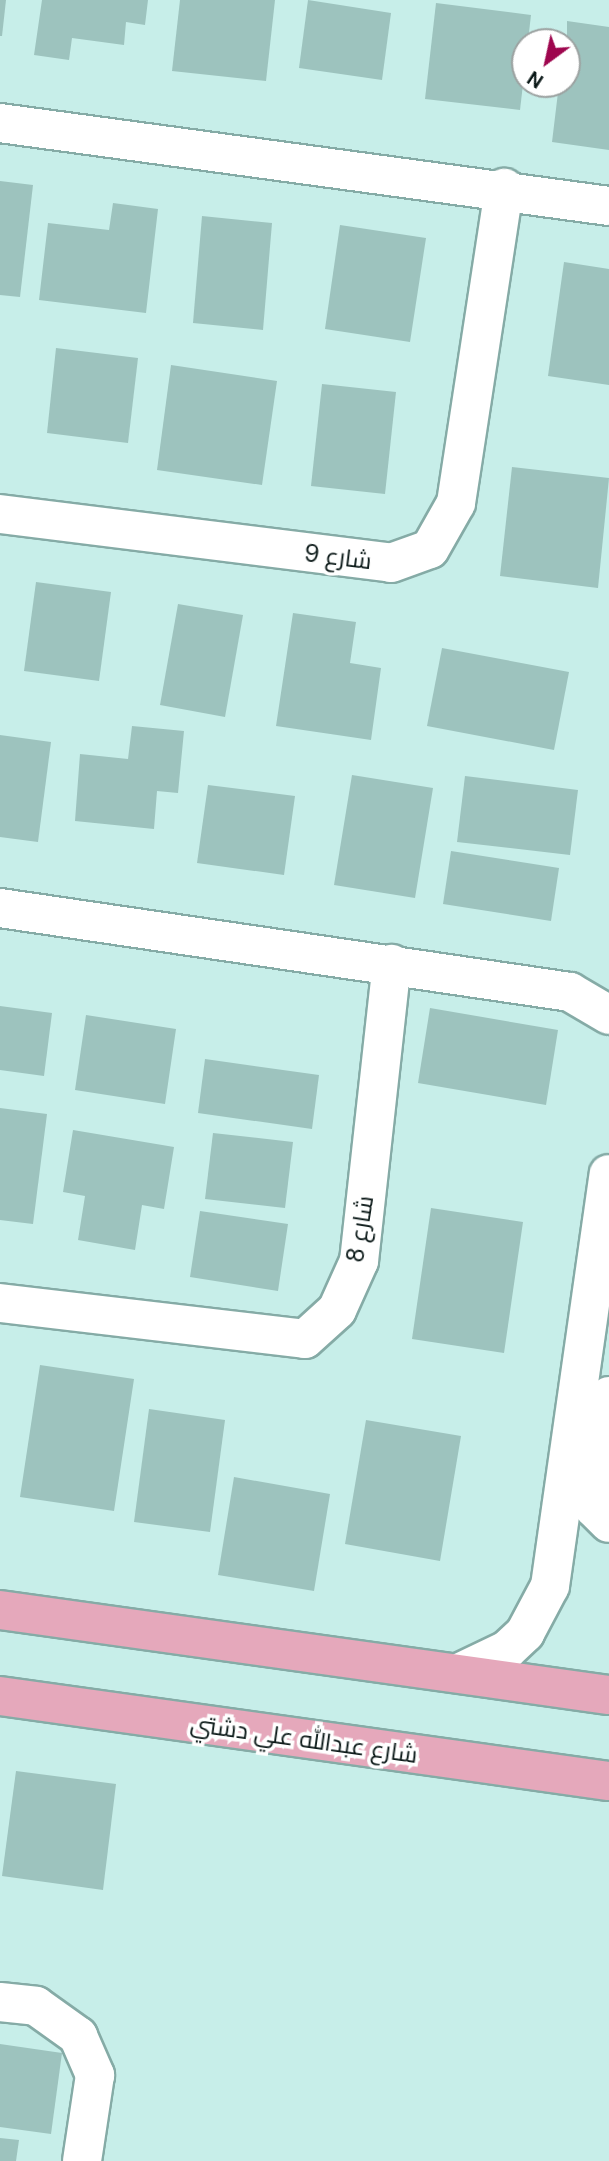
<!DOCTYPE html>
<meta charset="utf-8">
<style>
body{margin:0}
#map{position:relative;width:609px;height:2161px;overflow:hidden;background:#c7eee9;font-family:"DM Sans",Cairo,sans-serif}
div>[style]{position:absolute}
.building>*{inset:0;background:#9dc3be}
.roads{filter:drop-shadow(2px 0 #85aba6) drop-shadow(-2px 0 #85aba6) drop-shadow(0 2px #85aba6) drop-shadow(0 -2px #85aba6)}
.minor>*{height:38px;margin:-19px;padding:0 19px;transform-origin:19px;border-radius:19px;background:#fff}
.major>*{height:38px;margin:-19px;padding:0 19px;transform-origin:19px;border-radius:19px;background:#e5a8bb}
span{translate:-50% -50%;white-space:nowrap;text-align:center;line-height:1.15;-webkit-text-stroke:7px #fff;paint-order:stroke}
.street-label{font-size:24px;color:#081615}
.north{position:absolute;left:511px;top:28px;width:70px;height:70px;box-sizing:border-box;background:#fff;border:2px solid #9ca2a1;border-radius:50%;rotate:213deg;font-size:19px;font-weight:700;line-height:28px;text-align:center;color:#081615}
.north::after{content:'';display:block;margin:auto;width:24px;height:32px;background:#9e064e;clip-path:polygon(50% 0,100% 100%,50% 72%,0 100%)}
</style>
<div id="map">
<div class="building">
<i style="clip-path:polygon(0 0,6px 0,2px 36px,0 36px)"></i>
<i style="clip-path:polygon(42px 0,148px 0,145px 25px,126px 22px,124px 45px,72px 38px,69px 60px,34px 55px)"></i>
<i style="clip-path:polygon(180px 0,275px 0,266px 81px,172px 71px)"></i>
<i style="clip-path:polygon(308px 0,391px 13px,382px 80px,299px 68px)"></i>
<i style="clip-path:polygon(436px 3px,531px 15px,520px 110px,425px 99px)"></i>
<i style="clip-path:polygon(567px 21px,609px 27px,609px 150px,552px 142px,559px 84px,567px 84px)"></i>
<i style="clip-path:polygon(0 181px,33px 185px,20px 297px,0 295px)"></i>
<i style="clip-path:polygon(113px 203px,158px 209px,146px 313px,39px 300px,48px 223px,109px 230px)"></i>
<i style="clip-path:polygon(202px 216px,272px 223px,263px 330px,193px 323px)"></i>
<i style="clip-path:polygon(340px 225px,426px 238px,410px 342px,325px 329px)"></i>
<i style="clip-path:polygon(564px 262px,609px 269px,609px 385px,548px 376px)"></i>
<i style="clip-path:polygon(56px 348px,138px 358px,128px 443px,47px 433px)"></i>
<i style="clip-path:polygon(171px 365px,277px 381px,262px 485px,157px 470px)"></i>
<i style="clip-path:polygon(322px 384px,396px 392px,385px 494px,311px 486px)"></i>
<i style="clip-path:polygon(512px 467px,609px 478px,598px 588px,500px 576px)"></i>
<i style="clip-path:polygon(36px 582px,111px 592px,99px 681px,24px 671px)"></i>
<i style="clip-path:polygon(178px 604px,243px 615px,225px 717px,160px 705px)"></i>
<i style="clip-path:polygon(293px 613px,356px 622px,350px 663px,381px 668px,371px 740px,276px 726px)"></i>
<i style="clip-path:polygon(442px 648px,569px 672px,554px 750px,427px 726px)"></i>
<i style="clip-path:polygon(132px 726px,184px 731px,178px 793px,157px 791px,154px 829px,75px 821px,80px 754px,128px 759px)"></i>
<i style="clip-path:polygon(0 735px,51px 742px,38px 842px,0 837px)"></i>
<i style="clip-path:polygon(352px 775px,433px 788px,415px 898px,334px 885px)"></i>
<i style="clip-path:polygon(465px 776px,578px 790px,570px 855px,457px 842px)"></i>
<i style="clip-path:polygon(208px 785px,295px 796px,284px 875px,197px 863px)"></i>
<i style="clip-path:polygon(451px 851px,559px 868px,551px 921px,443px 904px)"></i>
<i style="clip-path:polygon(0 1006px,52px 1013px,44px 1076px,0 1070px)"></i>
<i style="clip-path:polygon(430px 1008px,558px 1030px,546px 1105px,418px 1083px)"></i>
<i style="clip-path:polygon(86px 1015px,176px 1029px,165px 1104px,75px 1090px)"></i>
<i style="clip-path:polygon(205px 1059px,319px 1075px,312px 1129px,198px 1113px)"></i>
<i style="clip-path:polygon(0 1108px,47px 1114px,33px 1224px,0 1220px)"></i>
<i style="clip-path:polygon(73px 1130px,174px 1147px,164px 1209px,142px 1205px,135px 1250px,78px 1240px,85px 1196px,63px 1192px)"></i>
<i style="clip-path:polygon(213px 1133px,293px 1142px,285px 1208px,205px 1199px)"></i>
<i style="clip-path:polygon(431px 1208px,523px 1222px,504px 1353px,412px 1339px)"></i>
<i style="clip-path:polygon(200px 1211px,288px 1224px,278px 1291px,190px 1277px)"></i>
<i style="clip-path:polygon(40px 1365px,134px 1379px,114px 1511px,20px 1497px)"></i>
<i style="clip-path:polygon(149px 1409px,225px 1420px,210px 1532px,134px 1522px)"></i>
<i style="clip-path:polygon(366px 1420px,461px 1436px,440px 1561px,345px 1544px)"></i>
<i style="clip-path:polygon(234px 1477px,330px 1494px,314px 1591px,218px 1575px)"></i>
<i style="clip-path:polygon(16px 1771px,116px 1784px,103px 1890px,2px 1876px)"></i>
<i style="clip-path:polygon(0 2044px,62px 2053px,51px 2134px,0 2127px)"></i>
<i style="clip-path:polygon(0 2138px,19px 2140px,16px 2161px,0 2161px)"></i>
</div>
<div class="roads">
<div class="minor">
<i style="left:0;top:123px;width:615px;rotate:7.76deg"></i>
<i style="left:0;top:514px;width:394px;rotate:7.1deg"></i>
<i style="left:391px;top:563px;width:41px;rotate:-19.7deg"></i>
<i style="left:430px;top:549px;width:53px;rotate:-60.5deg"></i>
<i style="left:456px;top:503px;width:319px;rotate:-81.3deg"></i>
<i style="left:0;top:908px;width:576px;rotate:8.38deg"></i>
<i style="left:570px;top:992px;width:45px;rotate:30.5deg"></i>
<i style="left:0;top:1303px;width:307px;rotate:6.7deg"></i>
<i style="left:305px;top:1339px;width:43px;rotate:-42.2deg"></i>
<i style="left:337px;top:1310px;width:54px;rotate:-65.8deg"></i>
<i style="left:359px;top:1261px;width:299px;rotate:-83.7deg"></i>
<i style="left:609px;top:1396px;width:100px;rotate:98.6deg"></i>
<i style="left:594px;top:1495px;width:13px;rotate:90deg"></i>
<i style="left:594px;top:1508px;width:21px;rotate:45deg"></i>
<i style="left:461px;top:1672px;width:51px;rotate:-25.6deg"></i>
<i style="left:507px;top:1650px;width:25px;rotate:-43deg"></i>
<i style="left:525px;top:1633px;width:53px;rotate:-62deg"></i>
<i style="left:550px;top:1586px;width:416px;rotate:-81.9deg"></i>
<i style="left:0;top:2002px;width:36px;rotate:6deg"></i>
<i style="left:36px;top:2006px;width:52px;rotate:35.5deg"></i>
<i style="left:78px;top:2036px;width:43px;rotate:66.4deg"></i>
<i style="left:95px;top:2075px;width:87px;rotate:98.6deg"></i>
</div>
<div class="major">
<i style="left:0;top:1610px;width:615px;rotate:7.95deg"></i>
<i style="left:0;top:1696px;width:615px;rotate:7.95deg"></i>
</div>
</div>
<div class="street-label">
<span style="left:338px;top:557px;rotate:7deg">شارع 9</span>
<span style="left:360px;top:1229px;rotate:-81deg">شارع 8</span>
<span style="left:304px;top:1739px;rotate:8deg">شارع عبدالله علي دشتي</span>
</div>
<div class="north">N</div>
</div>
